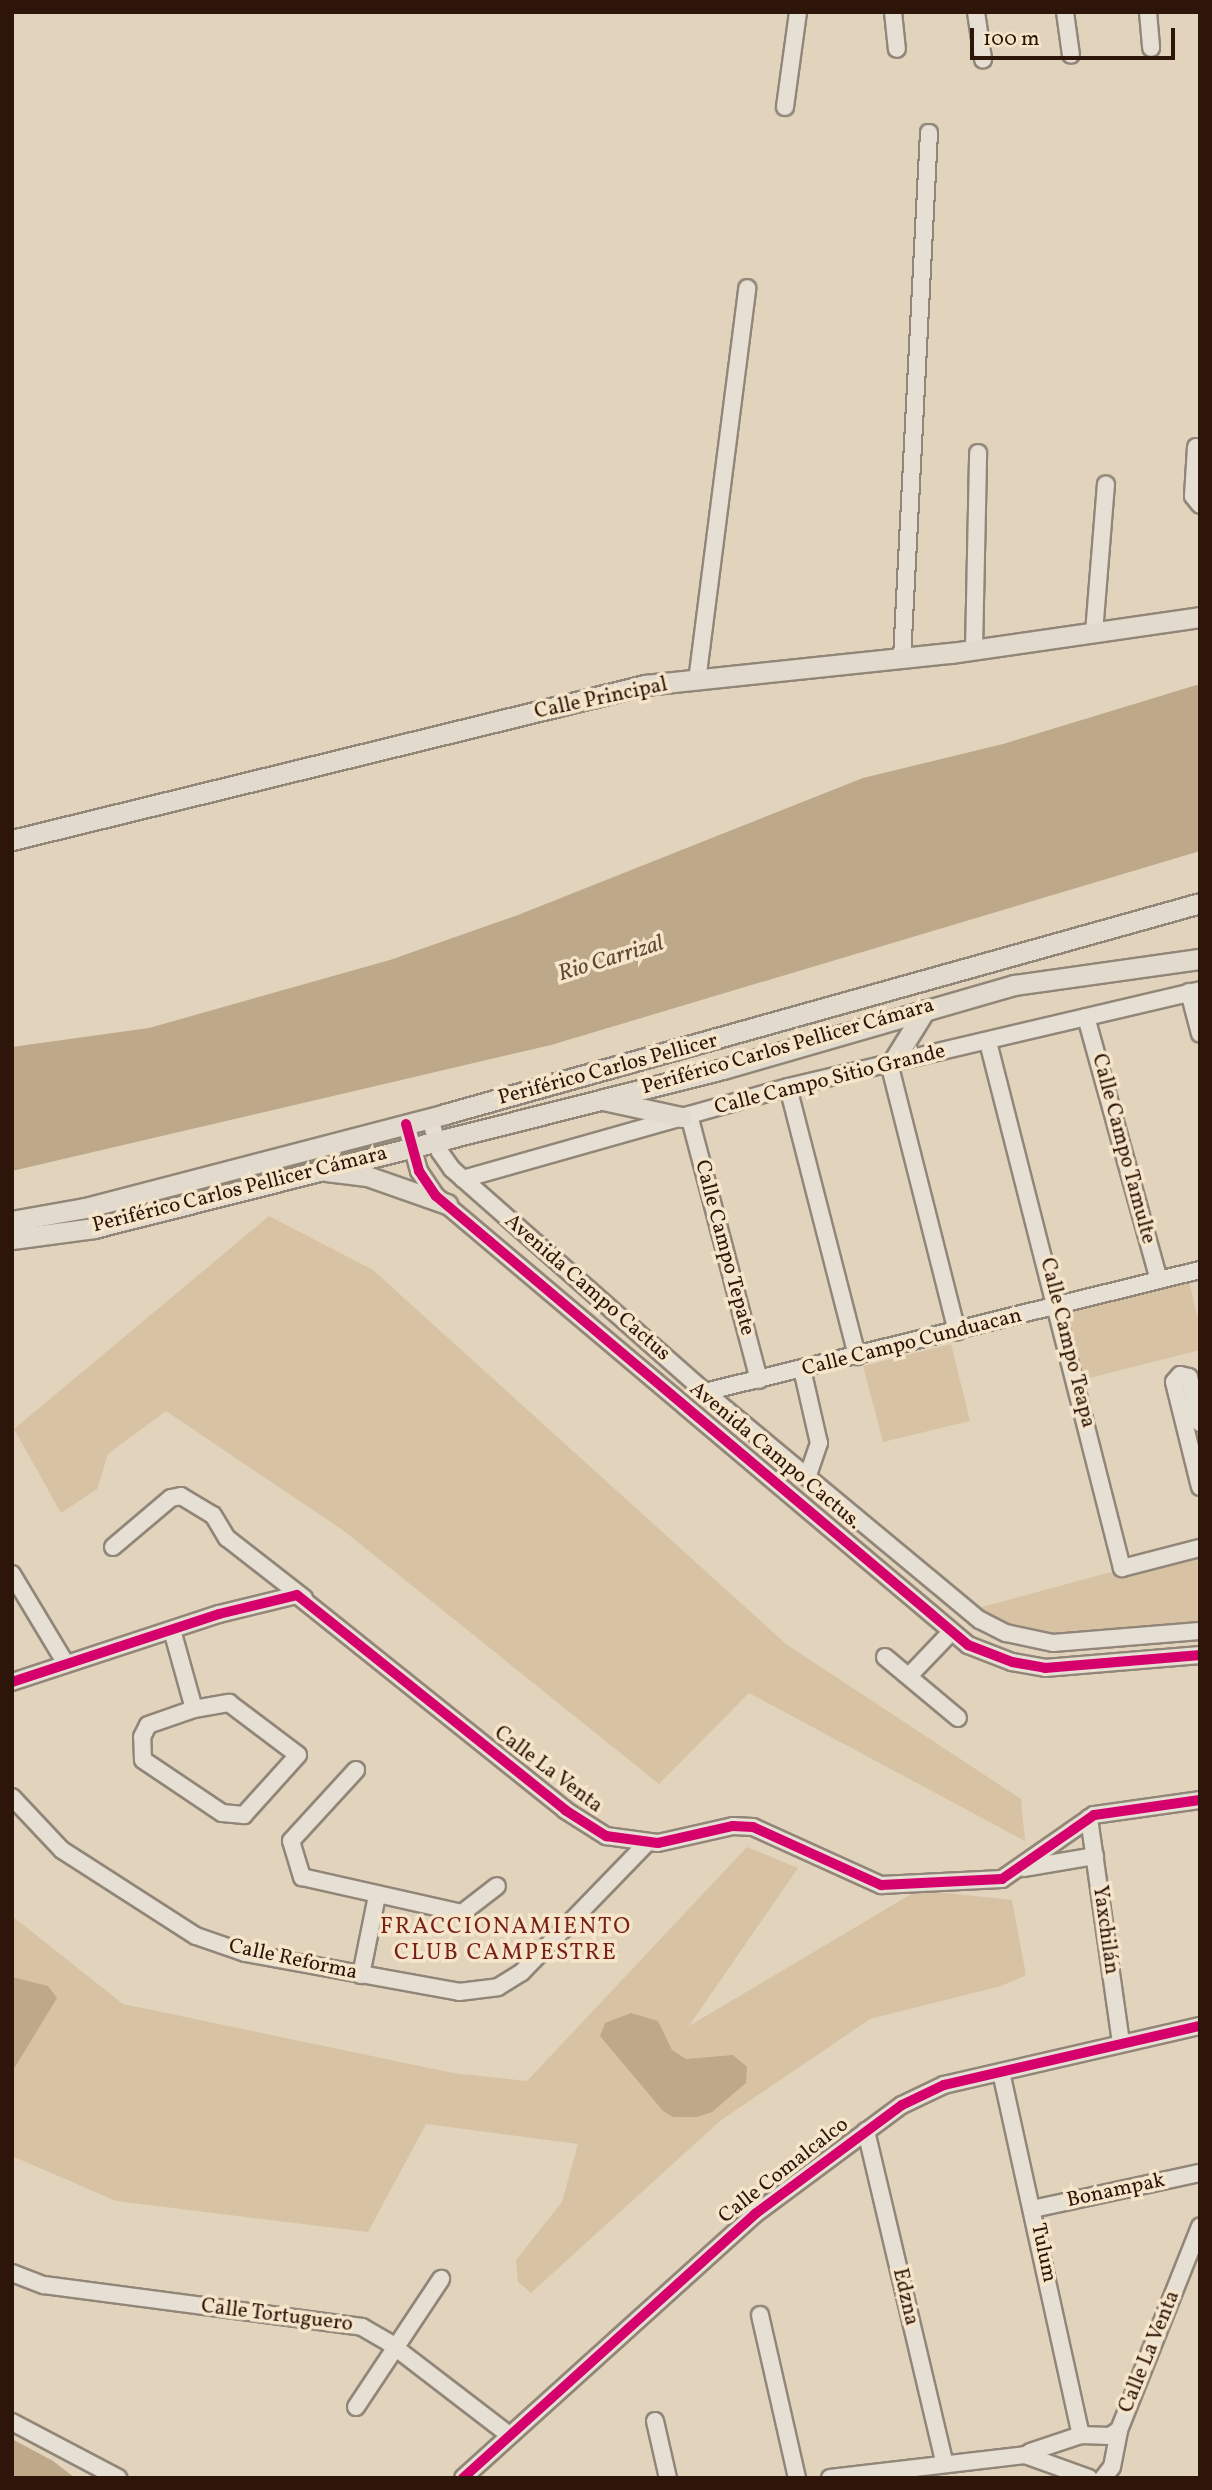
<!DOCTYPE html>
<meta charset="utf-8">
<style>
body{margin:0}
#map{position:relative;width:1212px;height:2490px;overflow:hidden;background:#e1d3bc;font-family:Vollkorn,serif}
div>[style]{position:absolute}
.green>*{inset:0;background:#d7c3a4}
.water>*{inset:0;background:#bda88a}
.roads{filter:drop-shadow(2px 0 #918678) drop-shadow(-2px 0 #918678) drop-shadow(0 2px #918678) drop-shadow(0 -2px #918678)}
.minor>*{height:16px;margin:-8px;padding:0 8px;transform-origin:8px;border-radius:8px;background:#e6dfd4}
.major>*{height:19px;margin:-9.5px;padding:0 9.5px;transform-origin:9.5px;border-radius:9.5px;background:#e2dacc}
.cycleway>*{height:10px;margin:-5px;padding:0 5px;transform-origin:5px;border-radius:5px;background:#d6006c}
span{translate:-50% -50%;white-space:nowrap;text-align:center;line-height:1.15;-webkit-text-stroke:7px #f5e5ca;paint-order:stroke}
.street-label{font-size:21px;color:#2e1509}
.water-label{font-size:23px;color:#614834;font-style:italic}
.neighbourhood-label{font-size:23px;color:#7a1f14;letter-spacing:2px}
.frame{position:absolute;inset:0;border:14px solid #2e1509;pointer-events:none}
.scale{position:absolute;left:970px;top:28px;width:205px;height:32px;box-sizing:border-box;border:4px solid #2e1509;border-top:0;padding-left:9px;font-size:21px;line-height:24px;white-space:nowrap;color:#2e1509;-webkit-text-stroke:5px #f5e5ca;paint-order:stroke}
</style>
<div id="map">
<div class="green">
<i style="clip-path:polygon(269px 1216px,373px 1270px,786px 1644px,1021px 1799px,1025px 1841px,749px 1693px,659px 1784px,344px 1531px,166px 1411px,108px 1454px,97px 1489px,61px 1513px,14px 1429px)"></i>
<i style="clip-path:polygon(1187px 1273px,1200px 1327px,1200px 1350px,1077px 1381px,1058px 1307px)"></i>
<i style="clip-path:polygon(951px 1344px,970px 1421px,883px 1442px,863px 1366px)"></i>
<i style="clip-path:polygon(1200px 1548px,1200px 1630px,1053px 1643px,967px 1611px)"></i>
<i style="clip-path:polygon(747px 1847px,798px 1868px,689px 2026px,918px 1890px,1012px 1900px,1026px 1975px,1001px 1986px,870px 2019px,720px 2121px,531px 2293px,518px 2282px,516px 2260px,562px 2202px,578px 2144px,426px 2124px,368px 2232px,116px 2201px,12px 2156px,12px 1916px,123px 2004px,453px 2073px,527px 2081px)"></i>
</div>
<div class="water">
<i style="clip-path:polygon(1200px 684px,1200px 851px,551px 1045px,12px 1171px,12px 1047px,149px 1028px,390px 960px,518px 915px,863px 778px,1003px 744px)"></i>
<i style="clip-path:polygon(12px 1977px,48px 1986px,57px 1998px,12px 2072px)"></i>
<i style="clip-path:polygon(631px 2013px,658px 2021px,672px 2050px,686px 2059px,733px 2055px,747px 2067px,746px 2083px,712px 2112px,697px 2117px,673px 2117px,663px 2111px,600px 2036px,605px 2023px)"></i>
<i style="clip-path:polygon(12px 2439px,53px 2461px,75px 2478px,12px 2478px)"></i>
</div>
<div class="roads">
<div class="minor">
<i style="left:893px;top:12px;width:37px;rotate:84deg"></i>
<i style="left:976px;top:12px;width:48px;rotate:81.5deg"></i>
<i style="left:1065px;top:12px;width:43px;rotate:82.1deg"></i>
<i style="left:1148px;top:12px;width:36px;rotate:85deg"></i>
<i style="left:785px;top:107px;width:96px;rotate:-82.2deg"></i>
<i style="left:1196px;top:447px;width:49px;rotate:93.5deg"></i>
<i style="left:1193px;top:496px;width:11px;rotate:52deg"></i>
<i style="left:1094px;top:633px;width:149px;rotate:-85.4deg"></i>
<i style="left:974px;top:650px;width:197px;rotate:-88.8deg"></i>
<i style="left:902px;top:658px;width:526px;rotate:-87.06deg"></i>
<i style="left:697px;top:681px;width:396px;rotate:-82.7deg"></i>
<i style="left:1189px;top:992px;width:43px;rotate:75.3deg"></i>
<i style="left:1086px;top:1017px;width:273px;rotate:74.5deg"></i>
<i style="left:988px;top:1042px;width:543px;rotate:75.71deg"></i>
<i style="left:1122px;top:1568px;width:81px;rotate:-14.4deg"></i>
<i style="left:889px;top:1063px;width:277px;rotate:75.8deg"></i>
<i style="left:788px;top:1087px;width:278px;rotate:75.6deg"></i>
<i style="left:689px;top:1115px;width:274px;rotate:75.2deg"></i>
<i style="left:430px;top:1118px;width:35px;rotate:74deg"></i>
<i style="left:440px;top:1152px;width:21px;rotate:55deg"></i>
<i style="left:452px;top:1169px;width:337px;rotate:41.4deg"></i>
<i style="left:705px;top:1392px;width:357px;rotate:39.7deg"></i>
<i style="left:980px;top:1620px;width:29px;rotate:27deg"></i>
<i style="left:1006px;top:1633px;width:48px;rotate:12deg"></i>
<i style="left:1053px;top:1643px;width:147px;rotate:-4.7deg"></i>
<i style="left:406px;top:1124px;width:49px;rotate:74.5deg"></i>
<i style="left:419px;top:1171px;width:30px;rotate:56deg"></i>
<i style="left:436px;top:1196px;width:696px;rotate:40.16deg"></i>
<i style="left:968px;top:1645px;width:47px;rotate:21.1deg"></i>
<i style="left:1012px;top:1662px;width:34px;rotate:10deg"></i>
<i style="left:1045px;top:1668px;width:156px;rotate:-4.8deg"></i>
<i style="left:463px;top:1179px;width:338px;rotate:-15.8deg"></i>
<i style="left:788px;top:1087px;width:423px;rotate:-13.2deg"></i>
<i style="left:802px;top:1369px;width:76px;rotate:77.1deg"></i>
<i style="left:819px;top:1443px;width:34px;rotate:109deg"></i>
<i style="left:705px;top:1392px;width:510px;rotate:-13.85deg"></i>
<i style="left:1200px;top:1423px;width:47px;rotate:-103.4deg"></i>
<i style="left:1189px;top:1377px;width:9px;rotate:-167deg"></i>
<i style="left:1180px;top:1375px;width:9px;rotate:131deg"></i>
<i style="left:1174px;top:1382px;width:108px;rotate:76.1deg"></i>
<i style="left:113px;top:1547px;width:76px;rotate:-40.2deg"></i>
<i style="left:171px;top:1498px;width:10px;rotate:-11deg"></i>
<i style="left:181px;top:1496px;width:37px;rotate:31deg"></i>
<i style="left:213px;top:1515px;width:27px;rotate:59deg"></i>
<i style="left:227px;top:1538px;width:98px;rotate:37.9deg"></i>
<i style="left:12px;top:1574px;width:105px;rotate:59deg"></i>
<i style="left:172px;top:1630px;width:82px;rotate:74.4deg"></i>
<i style="left:194px;top:1709px;width:36px;rotate:-10deg"></i>
<i style="left:229px;top:1703px;width:86px;rotate:37deg"></i>
<i style="left:298px;top:1755px;width:81px;rotate:132deg"></i>
<i style="left:244px;top:1815px;width:22px;rotate:-175deg"></i>
<i style="left:222px;top:1813px;width:95px;rotate:-146.1deg"></i>
<i style="left:143px;top:1760px;width:23px;rotate:-92deg"></i>
<i style="left:142px;top:1737px;width:13px;rotate:-63deg"></i>
<i style="left:148px;top:1725px;width:49px;rotate:-19.2deg"></i>
<i style="left:885px;top:1657px;width:95px;rotate:39.9deg"></i>
<i style="left:909px;top:1676px;width:61px;rotate:-46.3deg"></i>
<i style="left:12px;top:1682px;width:218px;rotate:-18.2deg"></i>
<i style="left:219px;top:1614px;width:80px;rotate:-13.7deg"></i>
<i style="left:297px;top:1595px;width:344px;rotate:38.7deg"></i>
<i style="left:565px;top:1810px;width:49px;rotate:32.4deg"></i>
<i style="left:606px;top:1836px;width:52px;rotate:7.7deg"></i>
<i style="left:658px;top:1843px;width:77px;rotate:-12.8deg"></i>
<i style="left:733px;top:1826px;width:20px;rotate:3deg"></i>
<i style="left:753px;top:1827px;width:141px;rotate:24.4deg"></i>
<i style="left:881px;top:1885px;width:121px;rotate:-2.8deg"></i>
<i style="left:1002px;top:1879px;width:112px;rotate:-34.8deg"></i>
<i style="left:1094px;top:1815px;width:107px;rotate:-8.1deg"></i>
<i style="left:356px;top:1770px;width:96px;rotate:132.5deg"></i>
<i style="left:291px;top:1841px;width:38px;rotate:73deg"></i>
<i style="left:302px;top:1877px;width:164px;rotate:12.7deg"></i>
<i style="left:462px;top:1913px;width:44px;rotate:-37.6deg"></i>
<i style="left:12px;top:1797px;width:73px;rotate:46.7deg"></i>
<i style="left:62px;top:1850px;width:159px;rotate:32.7deg"></i>
<i style="left:196px;top:1936px;width:52px;rotate:19.1deg"></i>
<i style="left:245px;top:1953px;width:218px;rotate:10.3deg"></i>
<i style="left:459px;top:1992px;width:39px;rotate:-7deg"></i>
<i style="left:498px;top:1987px;width:28px;rotate:-32deg"></i>
<i style="left:522px;top:1972px;width:180px;rotate:-45.9deg"></i>
<i style="left:1089px;top:1818px;width:227px;rotate:81.9deg"></i>
<i style="left:1024px;top:1868px;width:72px;rotate:-9.6deg"></i>
<i style="left:361px;top:1975px;width:81px;rotate:-78.6deg"></i>
<i style="left:1001px;top:2072px;width:372px;rotate:77.6deg"></i>
<i style="left:866px;top:2131px;width:340px;rotate:76.7deg"></i>
<i style="left:1033px;top:2209px;width:171px;rotate:-12.2deg"></i>
<i style="left:12px;top:2273px;width:34px;rotate:21deg"></i>
<i style="left:44px;top:2285px;width:321px;rotate:7.5deg"></i>
<i style="left:362px;top:2327px;width:30px;rotate:30deg"></i>
<i style="left:388px;top:2342px;width:153px;rotate:37.5deg"></i>
<i style="left:760px;top:2315px;width:167px;rotate:77.2deg"></i>
<i style="left:356px;top:2407px;width:154px;rotate:-56.4deg"></i>
<i style="left:655px;top:2421px;width:58px;rotate:77.2deg"></i>
<i style="left:12px;top:2422px;width:120px;rotate:27.8deg"></i>
<i style="left:1030px;top:2452px;width:54px;rotate:-18.4deg"></i>
<i style="left:1081px;top:2435px;width:29px;rotate:2deg"></i>
<i style="left:1110px;top:2436px;width:11px;rotate:-34deg"></i>
<i style="left:463px;top:2478px;width:394px;rotate:-42.1deg"></i>
<i style="left:755px;top:2214px;width:183px;rotate:-36.6deg"></i>
<i style="left:902px;top:2105px;width:47px;rotate:-25.5deg"></i>
<i style="left:944px;top:2085px;width:263px;rotate:-13deg"></i>
<i style="left:830px;top:2478px;width:196px;rotate:-6.7deg"></i>
<i style="left:1025px;top:2455px;width:68px;rotate:19.8deg"></i>
<i style="left:1103px;top:2478px;width:14px;rotate:-51deg"></i>
<i style="left:1112px;top:2467px;width:38px;rotate:-79deg"></i>
<i style="left:1119px;top:2430px;width:219px;rotate:-68.3deg"></i>
</div>
<div class="major">
<i style="left:12px;top:840px;width:652px;rotate:-13.76deg"></i>
<i style="left:645px;top:685px;width:308px;rotate:-6deg"></i>
<i style="left:951px;top:653px;width:252px;rotate:-8.2deg"></i>
<i style="left:892px;top:1063px;width:62px;rotate:-58.1deg"></i>
<i style="left:603px;top:1100px;width:80px;rotate:12.3deg"></i>
<i style="left:326px;top:1171px;width:41px;rotate:7deg"></i>
<i style="left:367px;top:1176px;width:85px;rotate:19.3deg"></i>
<i style="left:12px;top:1221px;width:74px;rotate:-10.1deg"></i>
<i style="left:85px;top:1208px;width:372px;rotate:-14.6deg"></i>
<i style="left:445px;top:1114px;width:784px;rotate:-15.61deg"></i>
<i style="left:12px;top:1239px;width:83px;rotate:-7.6deg"></i>
<i style="left:94px;top:1228px;width:649px;rotate:-14.19deg"></i>
<i style="left:723px;top:1069px;width:303px;rotate:-16.1deg"></i>
<i style="left:1014px;top:985px;width:188px;rotate:-8deg"></i>
</div>
</div>
<div class="cycleway">
<i style="left:406px;top:1124px;width:49px;rotate:74.5deg"></i>
<i style="left:419px;top:1171px;width:30px;rotate:56deg"></i>
<i style="left:436px;top:1196px;width:696px;rotate:40.16deg"></i>
<i style="left:968px;top:1645px;width:47px;rotate:21.1deg"></i>
<i style="left:1012px;top:1662px;width:34px;rotate:10deg"></i>
<i style="left:1045px;top:1668px;width:156px;rotate:-4.8deg"></i>
<i style="left:12px;top:1682px;width:218px;rotate:-18.2deg"></i>
<i style="left:219px;top:1614px;width:80px;rotate:-13.7deg"></i>
<i style="left:297px;top:1595px;width:344px;rotate:38.7deg"></i>
<i style="left:565px;top:1810px;width:49px;rotate:32.4deg"></i>
<i style="left:606px;top:1836px;width:52px;rotate:7.7deg"></i>
<i style="left:658px;top:1843px;width:77px;rotate:-12.8deg"></i>
<i style="left:733px;top:1826px;width:20px;rotate:3deg"></i>
<i style="left:753px;top:1827px;width:141px;rotate:24.4deg"></i>
<i style="left:881px;top:1885px;width:121px;rotate:-2.8deg"></i>
<i style="left:1002px;top:1879px;width:112px;rotate:-34.8deg"></i>
<i style="left:1094px;top:1815px;width:107px;rotate:-8.1deg"></i>
<i style="left:463px;top:2478px;width:394px;rotate:-42.1deg"></i>
<i style="left:755px;top:2214px;width:183px;rotate:-36.6deg"></i>
<i style="left:902px;top:2105px;width:47px;rotate:-25.5deg"></i>
<i style="left:944px;top:2085px;width:263px;rotate:-13deg"></i>
</div>
<div class="street-label">
<span style="left:601px;top:699px;rotate:-12deg">Calle Principal</span>
<span style="left:788px;top:1047px;rotate:-16deg">Periférico Carlos Pellicer Cámara</span>
<span style="left:608px;top:1070px;rotate:-15deg">Periférico Carlos Pellicer</span>
<span style="left:830px;top:1080px;rotate:-14deg">Calle Campo Sitio Grande</span>
<span style="left:1123px;top:1149px;rotate:75deg">Calle Campo Tamulte</span>
<span style="left:240px;top:1190px;rotate:-14deg">Periférico Carlos Pellicer Cámara</span>
<span style="left:724px;top:1248px;rotate:75deg">Calle Campo Tepate</span>
<span style="left:587px;top:1288px;rotate:41deg">Avenida Campo Cactus</span>
<span style="left:912px;top:1343px;rotate:-14deg">Calle Campo Cunduacan</span>
<span style="left:1067px;top:1343px;rotate:76deg">Calle Campo Teapa</span>
<span style="left:775px;top:1456px;rotate:40deg">Avenida Campo Cactus.</span>
<span style="left:548px;top:1770px;rotate:37deg">Calle La Venta</span>
<span style="left:1105px;top:1930px;rotate:82deg">Yaxchilán</span>
<span style="left:293px;top:1960px;rotate:12deg">Calle Reforma</span>
<span style="left:784px;top:2171px;rotate:-38deg">Calle Comalcalco</span>
<span style="left:1116px;top:2191px;rotate:-12deg">Bonampak</span>
<span style="left:1043px;top:2253px;rotate:78deg">Tulum</span>
<span style="left:905px;top:2297px;rotate:77deg">Edzna</span>
<span style="left:277px;top:2316px;rotate:7deg">Calle Tortuguero</span>
<span style="left:1150px;top:2352px;rotate:-68deg">Calle La Venta</span>
</div>
<div class="water-label">
<span style="left:611px;top:959px;rotate:-17deg">Rio Carrizal</span>
</div>
<div class="neighbourhood-label">
<span style="left:506px;top:1940px">FRACCIONAMIENTO<br>CLUB CAMPESTRE</span>
</div>
<div class="frame"></div>
<div class="scale">100 m</div>
</div>
